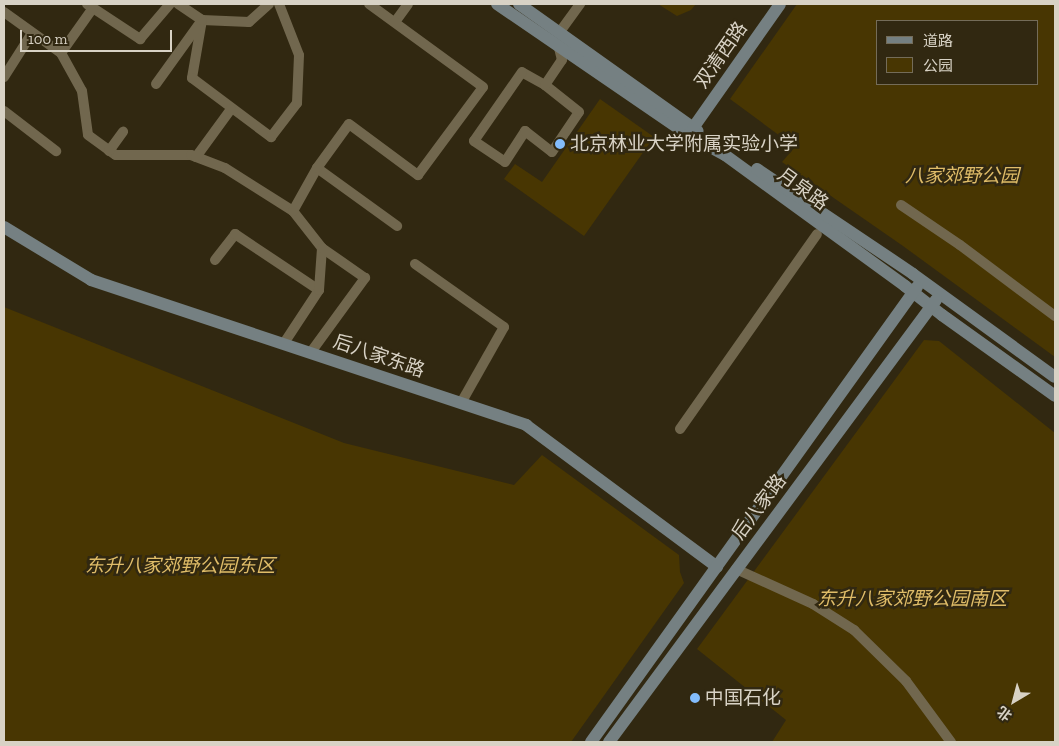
<!DOCTYPE html>
<meta charset="utf-8">
<style>
body{margin:0}
#map{position:relative;width:1059px;height:746px;overflow:hidden;background:#312811;font-family:"Zilla Slab","Noto Sans SC",serif}
div>[style]{position:absolute}
.green>*{inset:0;background:#483602}
.street>*{height:10px;margin:-5px;padding:0 5px;transform-origin:5px;border-radius:5px;background:#71674e}
.secondary>*{height:12px;margin:-6px;padding:0 6px;transform-origin:6px;border-radius:6px;background:#758082}
.dots>*{width:14px;height:14px;translate:-50% -50%;box-sizing:border-box;border:2px solid #312811;border-radius:50%}
span{translate:-50% -50%;white-space:nowrap;text-align:center;line-height:1.15;-webkit-text-stroke:5px #312811;paint-order:stroke}
.street-label{font-size:19px;color:#d8d2c5}
.poi-label{font-size:19px;color:#d8d2c5}
.left{translate:0 -50%;text-align:left}
.park-label{font-size:19px;color:#dfbc68;font-style:italic}
.frame{position:absolute;inset:0;border:5px solid #d8d2c5;pointer-events:none}
.legend{position:absolute;left:876px;top:20px;width:162px;height:65px;box-sizing:border-box;background:#312811;border:1px solid #746c59;margin:0;padding:6px 9px;list-style:none;font-size:15px;color:#d8d2c5}
.legend li{display:flex;align-items:center;gap:10px;height:25px}
.legend b{width:25px;border:1px solid #746c59}
.north{position:absolute;left:989px;top:676px;width:50px;height:50px;-webkit-text-stroke:4px #312811;paint-order:stroke;rotate:217deg;font-size:14px;font-weight:700;line-height:20px;text-align:center;color:#d8d2c5}
.north::after{content:'';display:block;margin:auto;width:18px;height:22px;background:#d8d2c5;clip-path:polygon(50% 0,100% 100%,50% 72%,0 100%)}
.scale{position:absolute;left:20px;top:30px;width:152px;height:22px;box-sizing:border-box;border:2px solid #d8d2c5;border-top:0;padding-left:6px;font-size:15px;line-height:18px;white-space:nowrap;color:#d8d2c5;-webkit-text-stroke:4px #312811;paint-order:stroke}
</style>
<div id="map">
<div class="green">
<i style="clip-path:polygon(658px 4px,696px 4px,691px 10px,677px 16px)"></i>
<i style="clip-path:polygon(evenodd,797px 4px,1055px 4px,1055px 357px,903px 246px,782px 162px,795px 147px,730px 99px,797px 4px,878px 21px,1038px 21px,1038px 84px,878px 84px,878px 21px)"></i>
<i style="clip-path:polygon(600px 99px,654px 137px,584px 236px,504px 179px,515px 164px,542px 182px)"></i>
<i style="clip-path:polygon(4px 307px,344px 443px,514px 485px,542px 455px,679px 555px,680px 572px,684px 583px,571px 742px,4px 742px)"></i>
<i style="clip-path:polygon(924px 340px,939px 341px,1055px 433px,1055px 742px,772px 742px,786px 720px,697px 649px)"></i>
</div>
<div class="street">
<i style="left:87px;top:4px;width:64px;rotate:33.4deg"></i>
<i style="left:140px;top:39px;width:46px;rotate:-49.4deg"></i>
<i style="left:269px;top:4px;width:27px;rotate:138deg"></i>
<i style="left:249px;top:22px;width:47px;rotate:-177.6deg"></i>
<i style="left:202px;top:20px;width:59px;rotate:99.8deg"></i>
<i style="left:192px;top:78px;width:99px;rotate:36.8deg"></i>
<i style="left:271px;top:137px;width:43px;rotate:-52.6deg"></i>
<i style="left:297px;top:103px;width:48px;rotate:-87.6deg"></i>
<i style="left:299px;top:55px;width:55px;rotate:-111.4deg"></i>
<i style="left:4px;top:12px;width:70px;rotate:35.7deg"></i>
<i style="left:61px;top:53px;width:43px;rotate:61.1deg"></i>
<i style="left:82px;top:91px;width:44px;rotate:82.2deg"></i>
<i style="left:88px;top:135px;width:34px;rotate:36deg"></i>
<i style="left:116px;top:155px;width:75px"></i>
<i style="left:191px;top:155px;width:36px;rotate:21deg"></i>
<i style="left:225px;top:168px;width:80px;rotate:32.3deg"></i>
<i style="left:395px;top:22px;width:22px;rotate:-54deg"></i>
<i style="left:559px;top:33px;width:36px;rotate:-54deg"></i>
<i style="left:61px;top:53px;width:55px;rotate:-54.6deg"></i>
<i style="left:4px;top:77px;width:52px;rotate:-57.5deg"></i>
<i style="left:156px;top:84px;width:79px;rotate:-54.3deg"></i>
<i style="left:202px;top:20px;width:29px;rotate:-146deg"></i>
<i style="left:545px;top:85px;width:26px;rotate:-151deg"></i>
<i style="left:522px;top:72px;width:84px;rotate:124.8deg"></i>
<i style="left:474px;top:141px;width:37px;rotate:34deg"></i>
<i style="left:505px;top:162px;width:37px;rotate:-57deg"></i>
<i style="left:525px;top:131px;width:34px;rotate:38deg"></i>
<i style="left:552px;top:152px;width:48px;rotate:-56deg"></i>
<i style="left:579px;top:112px;width:43px;rotate:-141.5deg"></i>
<i style="left:545px;top:85px;width:30px;rotate:-56deg"></i>
<i style="left:562px;top:60px;width:12px;rotate:-104deg"></i>
<i style="left:4px;top:111px;width:66px;rotate:37.6deg"></i>
<i style="left:109px;top:151px;width:24px;rotate:-54deg"></i>
<i style="left:196px;top:157px;width:59px;rotate:-53.9deg"></i>
<i style="left:317px;top:168px;width:99px;rotate:35.9deg"></i>
<i style="left:901px;top:205px;width:71px;rotate:34.1deg"></i>
<i style="left:960px;top:245px;width:119px;rotate:36.8deg"></i>
<i style="left:215px;top:260px;width:33px;rotate:-52deg"></i>
<i style="left:235px;top:234px;width:101px;rotate:33.7deg"></i>
<i style="left:319px;top:290px;width:64px;rotate:123.4deg"></i>
<i style="left:415px;top:264px;width:109px;rotate:35.3deg"></i>
<i style="left:504px;top:327px;width:87px;rotate:119.5deg"></i>
<i style="left:319px;top:290px;width:42px;rotate:-85.9deg"></i>
<i style="left:322px;top:248px;width:47px;rotate:-128.1deg"></i>
<i style="left:293px;top:211px;width:49px;rotate:-60.8deg"></i>
<i style="left:317px;top:168px;width:54px;rotate:-54deg"></i>
<i style="left:349px;top:124px;width:86px;rotate:36.5deg"></i>
<i style="left:418px;top:175px;width:109px;rotate:-53.5deg"></i>
<i style="left:483px;top:87px;width:141px;rotate:-143.9deg"></i>
<i style="left:311px;top:352px;width:92px;rotate:-53.9deg"></i>
<i style="left:365px;top:278px;width:52px;rotate:-145.1deg"></i>
<i style="left:680px;top:429px;width:238px;rotate:-54.9deg"></i>
<i style="left:736px;top:569px;width:85px;rotate:24.4deg"></i>
<i style="left:813px;top:604px;width:49px;rotate:32.4deg"></i>
<i style="left:854px;top:630px;width:73px;rotate:44.4deg"></i>
<i style="left:906px;top:681px;width:76px;rotate:53.6deg"></i>
</div>
<div class="secondary">
<i style="left:497px;top:4px;width:232px;rotate:34.4deg"></i>
<i style="left:688px;top:135px;width:42px;rotate:28.4deg"></i>
<i style="left:725px;top:155px;width:223px;rotate:36deg"></i>
<i style="left:905px;top:286px;width:47px;rotate:38.1deg"></i>
<i style="left:942px;top:315px;width:139px;rotate:35.6deg"></i>
<i style="left:519px;top:4px;width:219px;rotate:35.4deg"></i>
<i style="left:693px;top:128px;width:151px;rotate:-54.9deg"></i>
<i style="left:757px;top:169px;width:188px;rotate:33.9deg"></i>
<i style="left:913px;top:274px;width:175px;rotate:36deg"></i>
<i style="left:4px;top:227px;width:102px;rotate:31.3deg"></i>
<i style="left:91px;top:280px;width:459px;rotate:18.4deg"></i>
<i style="left:526px;top:425px;width:238px;rotate:36.6deg"></i>
<i style="left:591px;top:742px;width:560px;rotate:-54.38deg"></i>
<i style="left:609px;top:742px;width:550px;rotate:-53.51deg"></i>
</div>
<div class="dots">
<i style="left:560px;top:144px;background:#83bcfb"></i>
<i style="left:695px;top:698px;background:#83bcfb"></i>
</div>
<div class="street-label">
<span style="left:721px;top:55px;rotate:-55deg">双清西路</span>
<span style="left:803px;top:189px;rotate:36deg">月泉路</span>
<span style="left:379px;top:356px;rotate:19deg">后八家东路</span>
<span style="left:759px;top:507px;rotate:-53deg">后八家路</span>
</div>
<div class="poi-label">
<span class="left" style="left:570px;top:144px">北京林业大学附属实验小学</span>
<span class="left" style="left:705px;top:698px">中国石化</span>
</div>
<div class="park-label">
<span style="left:962px;top:176px">八家郊野公园</span>
<span style="left:180px;top:566px">东升八家郊野公园东区</span>
<span style="left:912px;top:599px">东升八家郊野公园南区</span>
</div>
<div class="frame"></div>
<ul class="legend">
<li><b style="height:6px;background:#758082"></b>道路</li>
<li><b style="height:14px;background:#483602"></b>公园</li>
</ul>
<div class="north">北</div>
<div class="scale">100 m</div>
</div>
